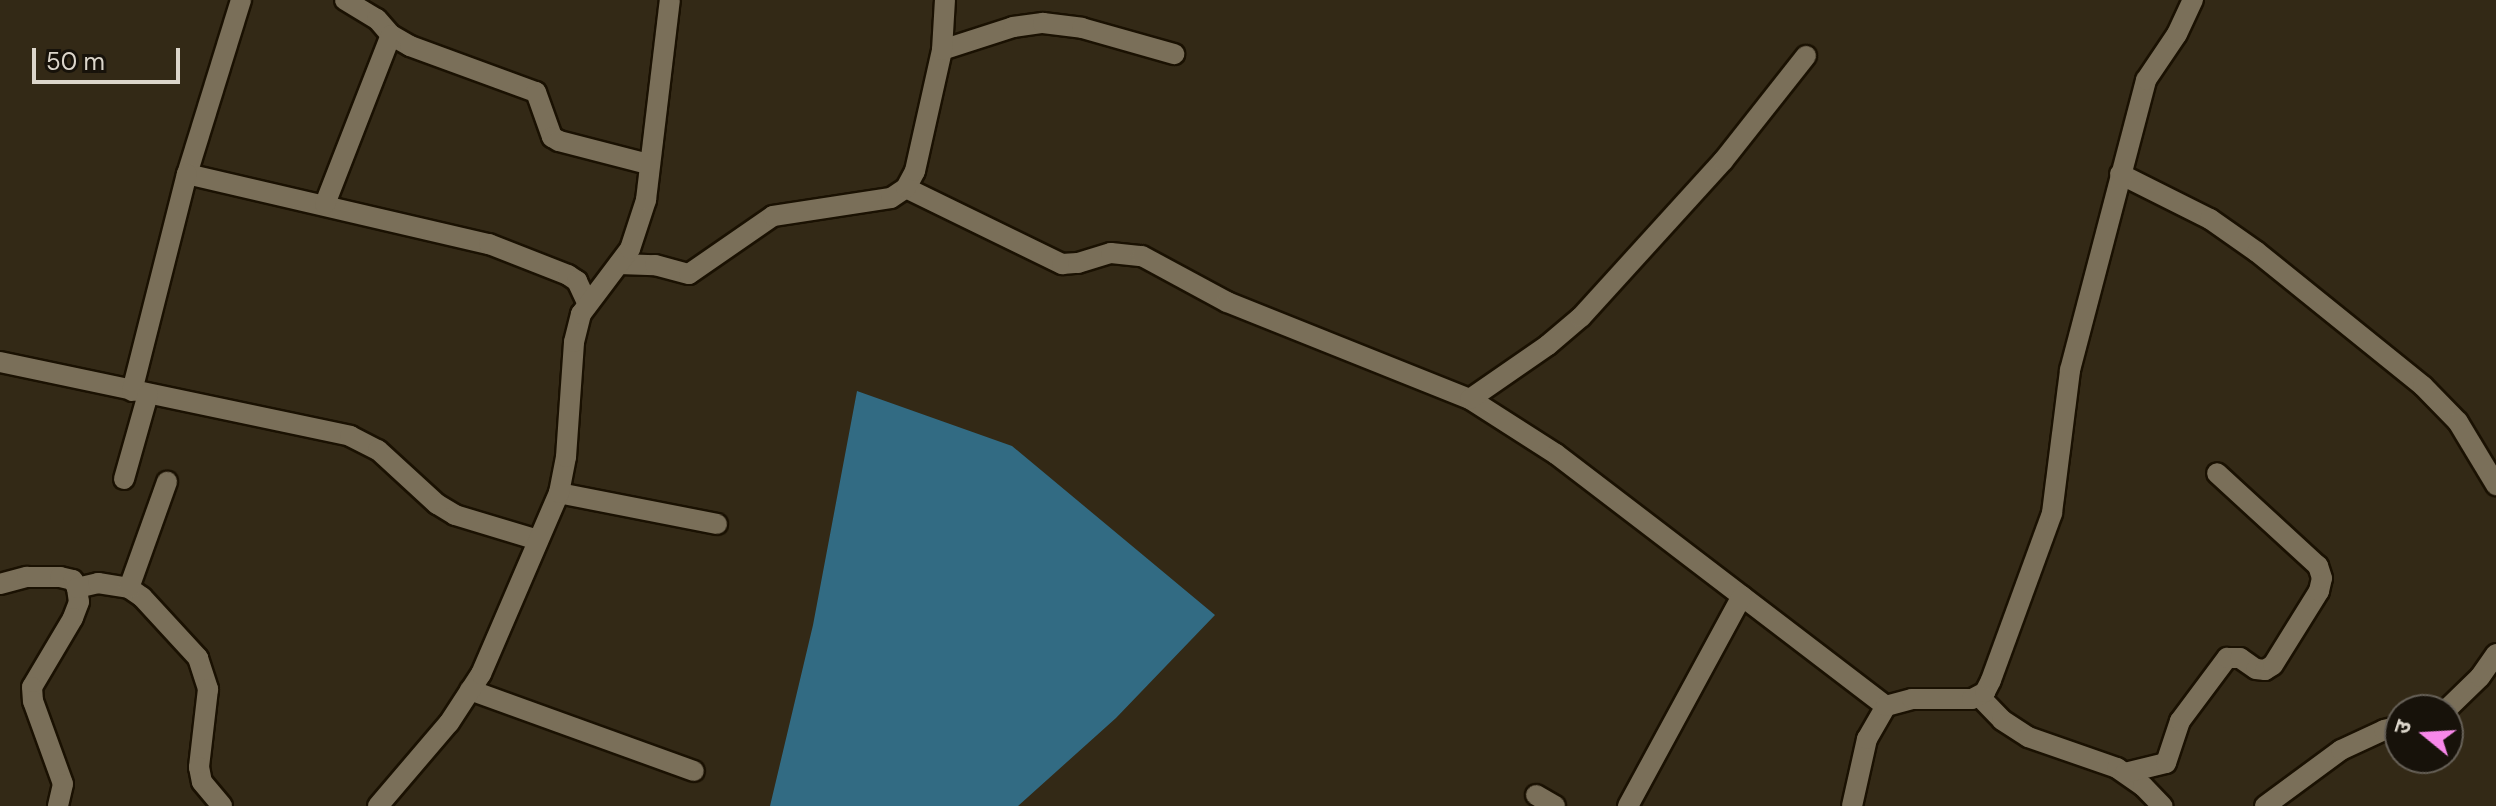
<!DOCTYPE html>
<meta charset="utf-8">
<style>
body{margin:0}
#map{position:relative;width:2496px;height:806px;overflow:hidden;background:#332916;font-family:"DM Sans","Noto Sans Devanagari",sans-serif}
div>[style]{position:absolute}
.water>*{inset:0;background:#326b83}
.roads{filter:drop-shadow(2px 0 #1a1102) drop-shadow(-2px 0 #1a1102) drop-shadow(0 2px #1a1102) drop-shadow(0 -2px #1a1102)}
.minor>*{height:20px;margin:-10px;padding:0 10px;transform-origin:10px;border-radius:10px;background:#7a6f59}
span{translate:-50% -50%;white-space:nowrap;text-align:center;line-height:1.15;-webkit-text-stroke:8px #17120a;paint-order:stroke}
.north{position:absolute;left:2384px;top:694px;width:80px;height:80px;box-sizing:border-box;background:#17120a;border:2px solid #666057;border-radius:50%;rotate:288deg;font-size:22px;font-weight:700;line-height:32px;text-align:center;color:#dcd6cb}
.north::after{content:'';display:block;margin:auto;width:28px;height:36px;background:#f888ea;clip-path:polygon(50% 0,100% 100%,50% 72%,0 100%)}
.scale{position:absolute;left:32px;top:48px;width:148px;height:36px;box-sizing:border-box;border:4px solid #dcd6cb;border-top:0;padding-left:10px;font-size:24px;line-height:28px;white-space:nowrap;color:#dcd6cb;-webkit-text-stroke:6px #17120a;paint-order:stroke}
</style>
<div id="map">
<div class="water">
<i style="clip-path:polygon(857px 391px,1012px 446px,1215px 615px,1116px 718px,1018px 806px,770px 806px,813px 625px)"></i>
</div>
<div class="roads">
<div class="minor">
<i style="left:241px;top:0;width:182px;rotate:107.2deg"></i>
<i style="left:187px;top:174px;width:310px;rotate:13.1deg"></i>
<i style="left:489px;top:244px;width:85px;rotate:21.4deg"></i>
<i style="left:568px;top:275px;width:11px;rotate:34deg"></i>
<i style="left:577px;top:281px;width:23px;rotate:65deg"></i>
<i style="left:345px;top:0;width:37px;rotate:31deg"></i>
<i style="left:377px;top:19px;width:21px;rotate:49deg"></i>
<i style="left:391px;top:35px;width:22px;rotate:30deg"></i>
<i style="left:410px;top:46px;width:134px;rotate:20.1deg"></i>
<i style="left:536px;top:92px;width:48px;rotate:70.4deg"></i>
<i style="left:552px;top:137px;width:8px;rotate:30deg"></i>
<i style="left:559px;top:141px;width:92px;rotate:14.5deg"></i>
<i style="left:942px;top:50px;width:75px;rotate:-17.9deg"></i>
<i style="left:1013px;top:27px;width:30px;rotate:-8deg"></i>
<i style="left:1043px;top:23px;width:39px;rotate:7deg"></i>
<i style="left:1082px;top:28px;width:96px;rotate:15.8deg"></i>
<i style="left:2120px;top:174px;width:101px;rotate:26.6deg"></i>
<i style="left:2210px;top:219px;width:57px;rotate:35.1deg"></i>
<i style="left:2257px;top:252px;width:213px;rotate:38.9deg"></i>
<i style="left:2423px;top:386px;width:50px;rotate:45.8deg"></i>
<i style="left:2458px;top:422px;width:74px;rotate:58.9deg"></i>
<i style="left:906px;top:188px;width:174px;rotate:26deg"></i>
<i style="left:1062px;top:264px;width:16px;rotate:-4deg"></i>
<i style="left:1078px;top:263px;width:34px;rotate:-17deg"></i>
<i style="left:1111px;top:253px;width:31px;rotate:6deg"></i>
<i style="left:1142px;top:256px;width:97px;rotate:28.4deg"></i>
<i style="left:1227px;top:302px;width:262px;rotate:21.8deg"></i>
<i style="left:1470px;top:399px;width:102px;rotate:32.6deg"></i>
<i style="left:1556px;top:454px;width:415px;rotate:37.4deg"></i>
<i style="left:325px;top:204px;width:181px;rotate:-68.7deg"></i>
<i style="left:619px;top:264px;width:36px;rotate:2deg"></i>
<i style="left:655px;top:265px;width:35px;rotate:15deg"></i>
<i style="left:689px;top:274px;width:102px;rotate:-34.6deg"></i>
<i style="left:773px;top:216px;width:119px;rotate:-8.7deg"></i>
<i style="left:891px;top:198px;width:18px;rotate:-34deg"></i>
<i style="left:906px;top:188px;width:19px;rotate:-62deg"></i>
<i style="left:915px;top:171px;width:124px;rotate:-77.4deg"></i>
<i style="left:942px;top:50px;width:50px;rotate:-86.6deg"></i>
<i style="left:0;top:362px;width:358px;rotate:11.9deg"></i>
<i style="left:350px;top:436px;width:31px;rotate:27deg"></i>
<i style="left:378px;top:450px;width:80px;rotate:42.5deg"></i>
<i style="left:437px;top:504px;width:21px;rotate:31deg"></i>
<i style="left:455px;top:515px;width:87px;rotate:16.8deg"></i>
<i style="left:132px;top:391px;width:224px;rotate:-75.8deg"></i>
<i style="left:1470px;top:399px;width:95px;rotate:-34.7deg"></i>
<i style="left:1548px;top:345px;width:43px;rotate:-40.3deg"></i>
<i style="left:1581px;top:317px;width:211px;rotate:-47.7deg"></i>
<i style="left:1723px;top:161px;width:134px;rotate:-51.7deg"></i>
<i style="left:124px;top:479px;width:88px;rotate:-74.2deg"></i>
<i style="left:559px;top:493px;width:161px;rotate:11.1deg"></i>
<i style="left:0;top:584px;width:28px;rotate:-15deg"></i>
<i style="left:27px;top:577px;width:33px"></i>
<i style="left:60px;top:577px;width:13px;rotate:13deg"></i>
<i style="left:73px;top:580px;width:9px;rotate:63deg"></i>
<i style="left:77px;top:588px;width:14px;rotate:82deg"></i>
<i style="left:79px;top:602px;width:17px;rotate:111deg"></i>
<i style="left:73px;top:618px;width:80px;rotate:120.7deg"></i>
<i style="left:32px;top:687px;width:14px;rotate:86deg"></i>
<i style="left:33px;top:701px;width:88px;rotate:70.1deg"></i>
<i style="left:63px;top:784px;width:23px;rotate:103deg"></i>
<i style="left:77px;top:588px;width:22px;rotate:-13deg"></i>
<i style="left:98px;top:583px;width:31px;rotate:9deg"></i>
<i style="left:129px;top:588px;width:16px;rotate:35deg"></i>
<i style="left:142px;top:597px;width:83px;rotate:47.4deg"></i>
<i style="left:198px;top:658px;width:33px;rotate:72deg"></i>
<i style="left:208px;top:689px;width:79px;rotate:96.6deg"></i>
<i style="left:199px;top:767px;width:15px;rotate:79deg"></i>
<i style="left:202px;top:782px;width:31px;rotate:50deg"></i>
<i style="left:129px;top:588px;width:113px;rotate:-70.3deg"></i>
<i style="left:470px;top:690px;width:238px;rotate:19.9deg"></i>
<i style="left:1980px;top:697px;width:32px;rotate:46deg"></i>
<i style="left:2002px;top:720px;width:31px;rotate:33deg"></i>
<i style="left:2028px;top:737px;width:94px;rotate:19.2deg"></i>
<i style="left:2117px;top:768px;width:32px;rotate:35deg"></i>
<i style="left:2143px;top:786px;width:28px;rotate:46deg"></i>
<i style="left:2446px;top:710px;width:47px;rotate:-44.1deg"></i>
<i style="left:2480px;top:677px;width:28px;rotate:-55deg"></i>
<i style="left:2125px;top:773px;width:42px;rotate:-13.7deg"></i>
<i style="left:2166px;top:763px;width:44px;rotate:-71.6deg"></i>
<i style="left:2180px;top:721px;width:79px;rotate:-53.3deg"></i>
<i style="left:2227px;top:658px;width:13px"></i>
<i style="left:2240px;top:658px;width:19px;rotate:35deg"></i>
<i style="left:2256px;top:669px;width:9px;rotate:6deg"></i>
<i style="left:2265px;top:670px;width:9px;rotate:-32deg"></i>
<i style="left:2273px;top:665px;width:87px;rotate:-58.1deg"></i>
<i style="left:2319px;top:591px;width:13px;rotate:-77deg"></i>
<i style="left:2322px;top:578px;width:13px;rotate:-108deg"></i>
<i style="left:2318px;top:566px;width:137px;rotate:-137.4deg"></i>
<i style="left:1536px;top:795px;width:22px;rotate:30deg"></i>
<i style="left:378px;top:806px;width:109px;rotate:-49.5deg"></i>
<i style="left:449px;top:723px;width:59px;rotate:-56.9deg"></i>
<i style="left:481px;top:674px;width:197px;rotate:-66.7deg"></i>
<i style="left:559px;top:493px;width:37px;rotate:-79deg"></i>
<i style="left:566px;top:457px;width:115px;rotate:-86deg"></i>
<i style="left:574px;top:342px;width:29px;rotate:-76deg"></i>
<i style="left:581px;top:314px;width:81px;rotate:-53deg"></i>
<i style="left:630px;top:249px;width:52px;rotate:-71.9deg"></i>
<i style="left:646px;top:200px;width:201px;rotate:-83.2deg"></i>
<i style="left:1628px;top:806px;width:239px;rotate:-61.5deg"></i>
<i style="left:1852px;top:806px;width:69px;rotate:-77.4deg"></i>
<i style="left:1867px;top:739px;width:38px;rotate:-60deg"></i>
<i style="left:1886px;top:706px;width:27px;rotate:-15deg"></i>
<i style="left:1912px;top:699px;width:60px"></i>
<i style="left:1972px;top:699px;width:15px;rotate:-28deg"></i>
<i style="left:1985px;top:692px;width:13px;rotate:-63deg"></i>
<i style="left:1991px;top:680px;width:178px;rotate:-69.9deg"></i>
<i style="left:2052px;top:513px;width:144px;rotate:-82.8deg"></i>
<i style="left:2070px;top:370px;width:300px;rotate:-75.3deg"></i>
<i style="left:2146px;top:80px;width:55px;rotate:-56deg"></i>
<i style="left:2177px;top:34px;width:38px;rotate:-65deg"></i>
<i style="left:2265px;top:806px;width:94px;rotate:-36.4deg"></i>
<i style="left:2341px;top:750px;width:47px;rotate:-24.9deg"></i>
<i style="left:2384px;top:730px;width:16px;rotate:-14deg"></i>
</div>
</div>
<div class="north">उ</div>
<div class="scale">50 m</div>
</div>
